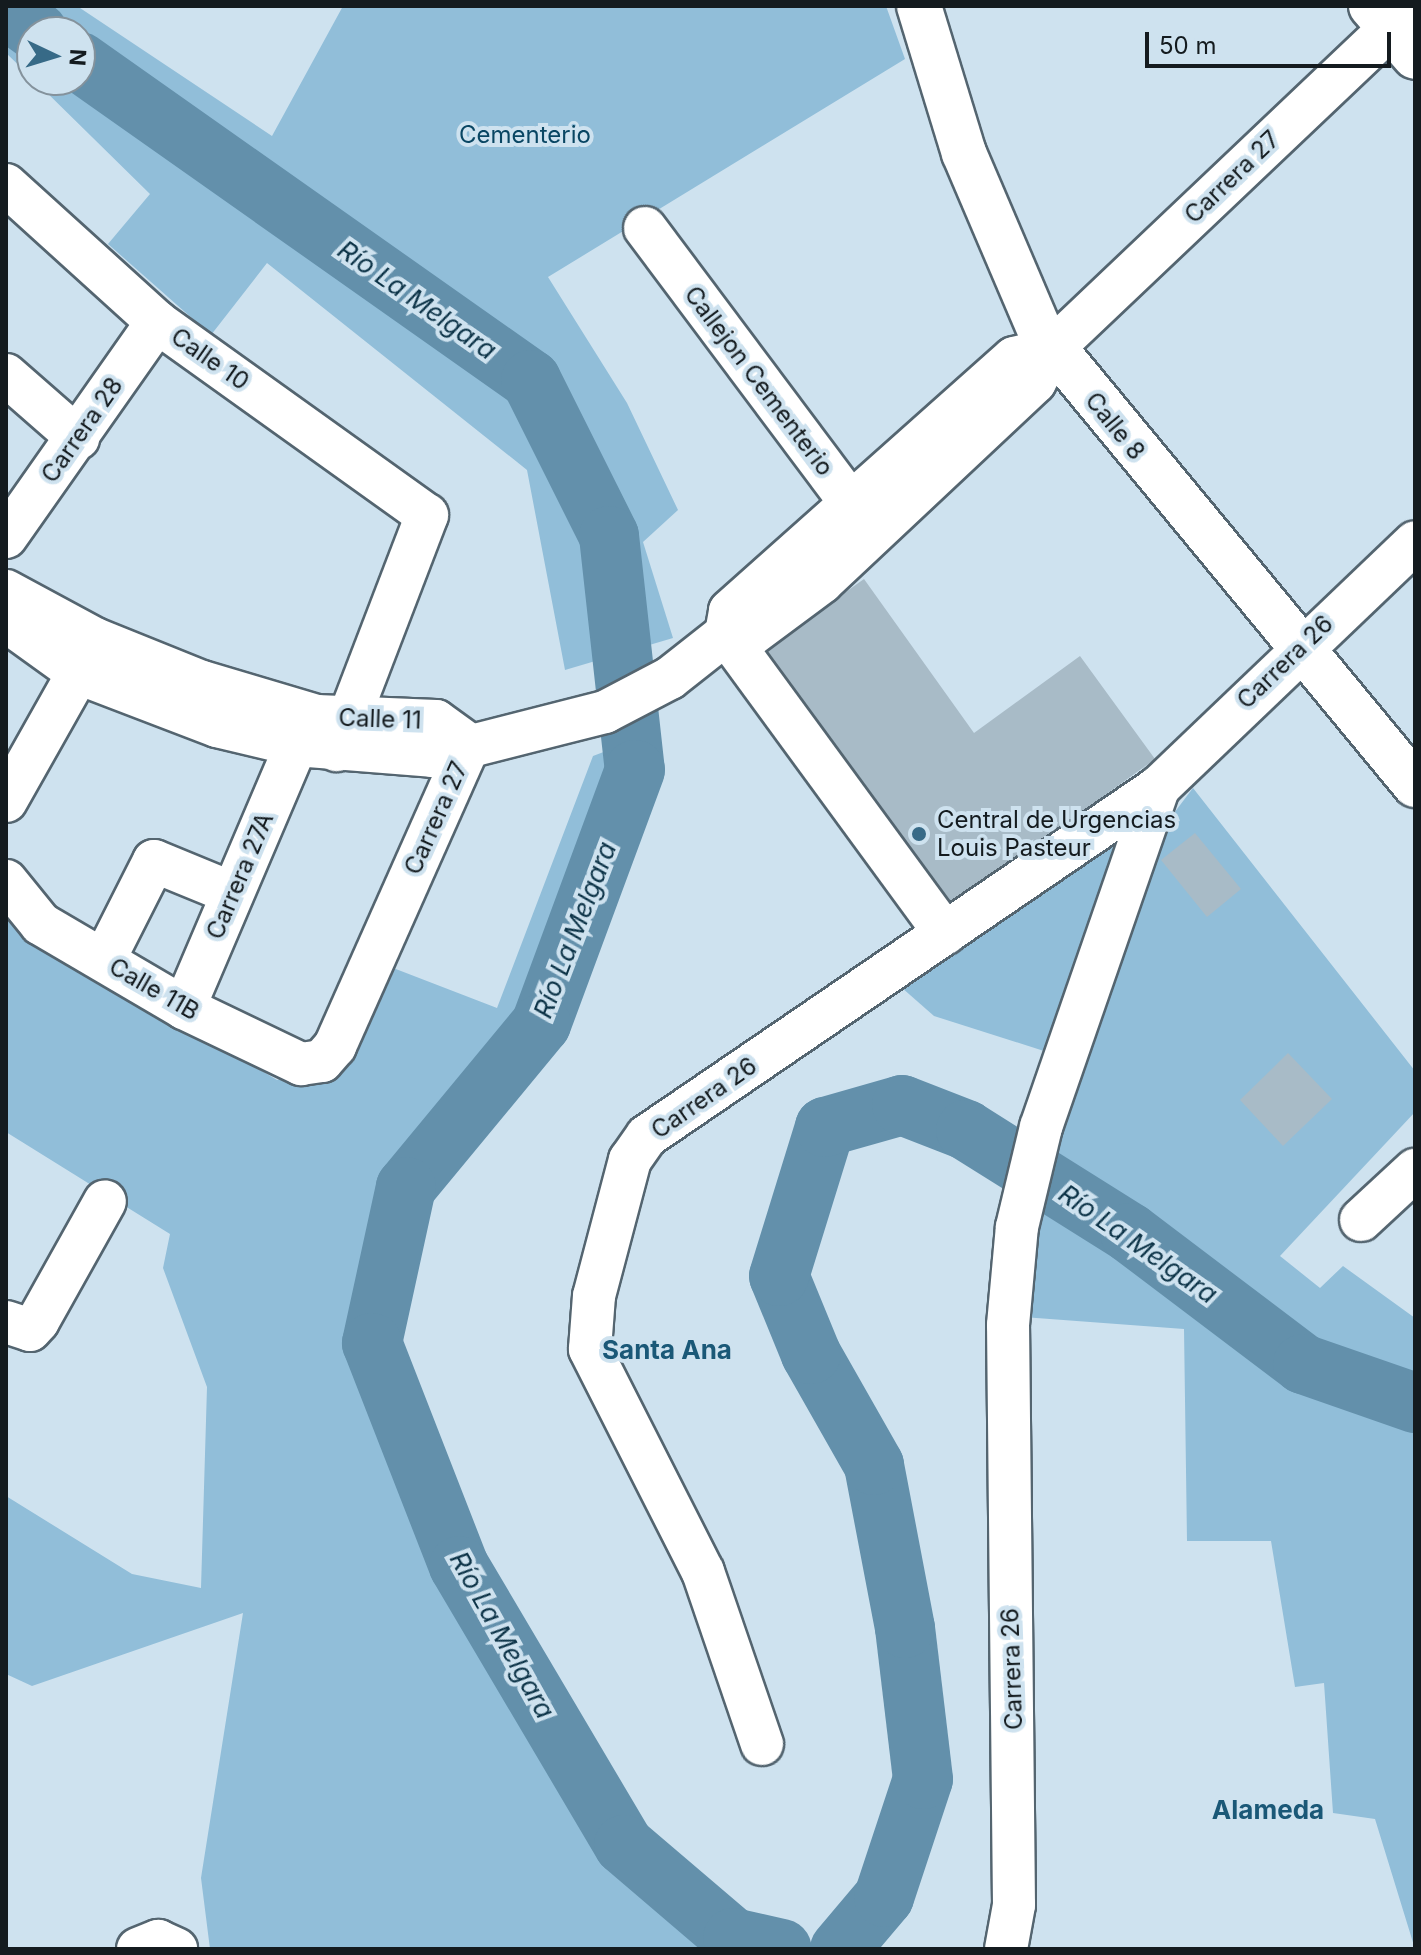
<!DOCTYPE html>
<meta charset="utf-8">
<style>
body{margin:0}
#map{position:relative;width:1421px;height:1955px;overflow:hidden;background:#cee2ef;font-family:Inter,sans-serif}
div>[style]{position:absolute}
.green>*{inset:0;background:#91bed9}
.river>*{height:60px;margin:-30px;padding:0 30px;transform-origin:30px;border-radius:30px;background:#6390ab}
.building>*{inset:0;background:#a8bbc7}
.roads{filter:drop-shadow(2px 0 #546570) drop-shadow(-2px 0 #546570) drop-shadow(0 2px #546570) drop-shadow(0 -2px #546570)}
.minor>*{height:42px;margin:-21px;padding:0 21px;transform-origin:21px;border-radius:21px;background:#fff}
.major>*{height:44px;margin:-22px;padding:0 22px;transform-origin:22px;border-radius:22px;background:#fff}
.dots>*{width:22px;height:22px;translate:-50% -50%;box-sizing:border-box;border:4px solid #cee2ef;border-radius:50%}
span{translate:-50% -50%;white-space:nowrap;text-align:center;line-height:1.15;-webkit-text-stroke:8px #cee2ef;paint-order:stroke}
.park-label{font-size:24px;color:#094663}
.street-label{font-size:24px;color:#141b1f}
.poi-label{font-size:24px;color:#141b1f}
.left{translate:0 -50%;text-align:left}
.water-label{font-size:26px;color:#0d3448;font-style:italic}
.neighbourhood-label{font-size:26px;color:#1a5877;font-weight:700}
.frame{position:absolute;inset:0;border:8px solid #141b1f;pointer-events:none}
.north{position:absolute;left:16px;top:16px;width:80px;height:80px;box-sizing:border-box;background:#cee2ef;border:2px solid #84929c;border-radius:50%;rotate:94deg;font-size:22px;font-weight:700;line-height:32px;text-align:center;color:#141b1f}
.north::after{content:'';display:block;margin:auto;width:28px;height:36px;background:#376a87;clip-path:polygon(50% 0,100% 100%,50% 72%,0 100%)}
.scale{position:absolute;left:1145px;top:32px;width:246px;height:36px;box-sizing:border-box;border:4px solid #141b1f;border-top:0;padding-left:10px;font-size:24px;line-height:28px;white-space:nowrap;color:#141b1f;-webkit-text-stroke:6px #cee2ef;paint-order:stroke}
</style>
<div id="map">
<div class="green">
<i style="clip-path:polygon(6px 6px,77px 6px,272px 136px,343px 6px,886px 6px,905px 59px,548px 277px,627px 403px,678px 510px,643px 542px,673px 638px,565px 670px,527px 470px,267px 263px,211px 335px,108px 244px,150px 194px,34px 80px,80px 80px,80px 32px,32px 32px,32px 78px,6px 53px)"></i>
<i style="clip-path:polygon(622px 745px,623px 763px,536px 1018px,385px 1187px,355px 1339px,449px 1581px,609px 1856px,727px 1949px,210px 1949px,201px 1878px,243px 1613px,32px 1686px,6px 1674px,6px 1496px,132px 1574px,201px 1588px,207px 1387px,163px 1268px,170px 1234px,6px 1132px,6px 899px,31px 932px,277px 1080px,351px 1058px,388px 966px,497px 1008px,593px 756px)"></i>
<i style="clip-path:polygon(1193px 788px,1415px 1071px,1415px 1112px,1280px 1256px,1320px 1288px,1343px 1266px,1415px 1318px,1415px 1394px,1308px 1354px,1043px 1169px,1152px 842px)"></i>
<i style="clip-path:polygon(1126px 832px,1044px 1051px,934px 1016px,893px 980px)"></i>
<i style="clip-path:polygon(1042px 1190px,1305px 1376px,1415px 1415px,1415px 1949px,1375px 1819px,1333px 1813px,1324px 1683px,1295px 1687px,1271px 1541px,1187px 1541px,1184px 1329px,1023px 1317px)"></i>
<i style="clip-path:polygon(896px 1906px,875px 1949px,852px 1949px)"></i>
</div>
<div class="river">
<i style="left:6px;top:9px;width:39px;rotate:36deg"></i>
<i style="left:80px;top:62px;width:552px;rotate:35.19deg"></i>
<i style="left:531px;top:380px;width:174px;rotate:63.4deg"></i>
<i style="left:609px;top:536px;width:235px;rotate:83.7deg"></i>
<i style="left:635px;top:770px;width:271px;rotate:110.3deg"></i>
<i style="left:541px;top:1024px;width:212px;rotate:129.6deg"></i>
<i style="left:406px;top:1187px;width:160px;rotate:102.3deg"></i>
<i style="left:372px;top:1343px;width:239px;rotate:68.7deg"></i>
<i style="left:459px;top:1566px;width:324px;rotate:59.4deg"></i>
<i style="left:624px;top:1845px;width:143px;rotate:40.5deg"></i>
<i style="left:733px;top:1938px;width:50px;rotate:12.7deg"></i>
<i style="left:840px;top:1949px;width:68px;rotate:-49.8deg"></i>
<i style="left:884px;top:1897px;width:124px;rotate:-71.7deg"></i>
<i style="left:923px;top:1779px;width:152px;rotate:-96.8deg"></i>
<i style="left:905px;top:1628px;width:166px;rotate:-100.8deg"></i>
<i style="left:874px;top:1465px;width:128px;rotate:-119.6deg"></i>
<i style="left:811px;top:1354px;width:84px;rotate:-112.3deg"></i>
<i style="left:779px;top:1276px;width:156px;rotate:-72.8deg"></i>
<i style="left:825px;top:1127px;width:80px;rotate:-15.9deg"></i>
<i style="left:902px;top:1105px;width:69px;rotate:21.3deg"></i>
<i style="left:966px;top:1130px;width:194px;rotate:32.1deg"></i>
<i style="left:1130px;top:1233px;width:217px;rotate:37.1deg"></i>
<i style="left:1303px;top:1364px;width:119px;rotate:19.2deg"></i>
</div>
<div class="building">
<i style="clip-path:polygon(864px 579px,974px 733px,1080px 656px,1155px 759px,944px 912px,760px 653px)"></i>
<i style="clip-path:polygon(1195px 833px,1241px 889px,1207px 917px,1161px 860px)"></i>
<i style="clip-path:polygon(1288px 1053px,1332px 1099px,1283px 1146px,1240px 1100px)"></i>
</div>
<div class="roads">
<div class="minor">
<i style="left:6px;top:185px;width:204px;rotate:42.2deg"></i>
<i style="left:157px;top:322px;width:332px;rotate:35.6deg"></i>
<i style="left:427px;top:515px;width:252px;rotate:111deg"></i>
<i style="left:645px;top:228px;width:374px;rotate:53.2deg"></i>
<i style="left:6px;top:375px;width:96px;rotate:41.2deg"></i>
<i style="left:6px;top:537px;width:263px;rotate:-54.9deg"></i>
<i style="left:6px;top:591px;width:101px;rotate:28.3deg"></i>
<i style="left:95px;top:639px;width:115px;rotate:21.9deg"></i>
<i style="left:202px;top:682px;width:120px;rotate:16.5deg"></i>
<i style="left:317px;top:716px;width:119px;rotate:2.4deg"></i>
<i style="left:436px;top:721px;width:41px;rotate:36deg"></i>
<i style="left:6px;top:621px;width:89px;rotate:35.8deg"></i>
<i style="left:78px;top:673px;width:149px;rotate:20.9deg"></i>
<i style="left:217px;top:726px;width:81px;rotate:13.5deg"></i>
<i style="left:296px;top:745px;width:136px;rotate:4.6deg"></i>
<i style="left:432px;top:756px;width:179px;rotate:-14.3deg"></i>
<i style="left:605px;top:712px;width:73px;rotate:-27.6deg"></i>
<i style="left:670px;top:678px;width:71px;rotate:-38.2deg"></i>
<i style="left:726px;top:634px;width:25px;rotate:2deg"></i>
<i style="left:751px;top:635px;width:89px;rotate:-36.7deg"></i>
<i style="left:822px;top:582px;width:292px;rotate:-43.2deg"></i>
<i style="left:1035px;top:382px;width:37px;rotate:-63deg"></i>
<i style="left:1052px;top:349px;width:498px;rotate:-43.5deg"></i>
<i style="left:726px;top:634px;width:23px;rotate:-80deg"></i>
<i style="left:730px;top:611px;width:380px;rotate:-41.7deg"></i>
<i style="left:1014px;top:358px;width:39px;rotate:-13deg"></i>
<i style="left:726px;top:634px;width:371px;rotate:53.8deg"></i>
<i style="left:6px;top:801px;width:147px;rotate:-60.6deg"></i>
<i style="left:6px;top:881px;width:55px;rotate:50.9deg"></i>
<i style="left:41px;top:924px;width:166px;rotate:30.4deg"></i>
<i style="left:184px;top:1008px;width:130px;rotate:25.6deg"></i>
<i style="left:301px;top:1064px;width:21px;rotate:-8deg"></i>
<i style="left:322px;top:1061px;width:20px;rotate:-49deg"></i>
<i style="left:335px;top:1046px;width:329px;rotate:-66deg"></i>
<i style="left:104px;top:960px;width:111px;rotate:-63.2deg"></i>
<i style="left:154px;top:861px;width:84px;rotate:22.3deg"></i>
<i style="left:184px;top:1008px;width:286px;rotate:-66.9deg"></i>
<i style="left:1361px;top:1220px;width:74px;rotate:-42.8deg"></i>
<i style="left:6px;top:1322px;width:25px;rotate:18deg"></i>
<i style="left:30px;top:1330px;width:12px;rotate:-48deg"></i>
<i style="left:38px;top:1321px;width:137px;rotate:-60.8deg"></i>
<i style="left:762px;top:1744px;width:182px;rotate:-108.9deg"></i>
<i style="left:703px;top:1572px;width:250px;rotate:-116.9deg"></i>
<i style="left:590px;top:1349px;width:53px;rotate:-85.7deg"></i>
<i style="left:594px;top:1296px;width:141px;rotate:-75.2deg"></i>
<i style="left:630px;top:1160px;width:29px;rotate:-55deg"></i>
<i style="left:647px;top:1136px;width:620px;rotate:-34.28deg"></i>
<i style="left:1159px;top:787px;width:354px;rotate:-43.7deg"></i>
<i style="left:138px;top:1949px;width:22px;rotate:-22deg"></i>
<i style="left:158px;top:1941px;width:20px;rotate:24deg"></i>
<i style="left:1006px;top:1949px;width:45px;rotate:-79.7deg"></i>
<i style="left:1014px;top:1905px;width:580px;rotate:-90.59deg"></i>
<i style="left:1008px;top:1325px;width:98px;rotate:-84.8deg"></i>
<i style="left:1017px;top:1227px;width:103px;rotate:-76.5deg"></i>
<i style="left:1041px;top:1127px;width:360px;rotate:-70.9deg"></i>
</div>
<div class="major">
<i style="left:919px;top:6px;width:154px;rotate:73deg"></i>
<i style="left:964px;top:153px;width:194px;rotate:66.9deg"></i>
<i style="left:1040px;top:331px;width:589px;rotate:50.44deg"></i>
<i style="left:1371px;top:6px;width:67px;rotate:49.2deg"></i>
</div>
</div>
<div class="dots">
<i style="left:919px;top:834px;background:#376a87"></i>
</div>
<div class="park-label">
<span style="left:525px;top:135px">Cementerio</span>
</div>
<div class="street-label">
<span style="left:1232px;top:177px;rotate:-44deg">Carrera 27</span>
<span style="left:210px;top:359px;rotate:35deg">Calle 10</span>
<span style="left:759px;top:381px;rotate:53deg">Callejon Cementerio</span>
<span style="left:1115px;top:426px;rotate:51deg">Calle 8</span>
<span style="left:82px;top:430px;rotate:-55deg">Carrera 28</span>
<span style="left:1285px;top:662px;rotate:-44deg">Carrera 26</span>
<span style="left:380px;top:719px;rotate:2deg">Calle 11</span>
<span style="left:436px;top:818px;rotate:-66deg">Carrera 27</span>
<span style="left:240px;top:876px;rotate:-67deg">Carrera 27A</span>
<span style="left:154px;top:989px;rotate:30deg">Calle 11B</span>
<span style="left:704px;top:1098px;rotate:-35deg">Carrera 26</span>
<span style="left:1012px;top:1669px;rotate:-92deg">Carrera 26</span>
</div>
<div class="poi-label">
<span class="left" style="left:937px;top:834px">Central de Urgencias<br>Louis Pasteur</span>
</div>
<div class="water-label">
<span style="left:417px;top:300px;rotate:35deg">Río La Melgara</span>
<span style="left:575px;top:930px;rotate:-69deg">Río La Melgara</span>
<span style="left:1138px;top:1244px;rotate:35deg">Río La Melgara</span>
<span style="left:502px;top:1635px;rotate:61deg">Río La Melgara</span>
</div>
<div class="neighbourhood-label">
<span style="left:667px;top:1350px">Santa Ana</span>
<span style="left:1268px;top:1810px">Alameda</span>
</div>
<div class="frame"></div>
<div class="north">N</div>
<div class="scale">50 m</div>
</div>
